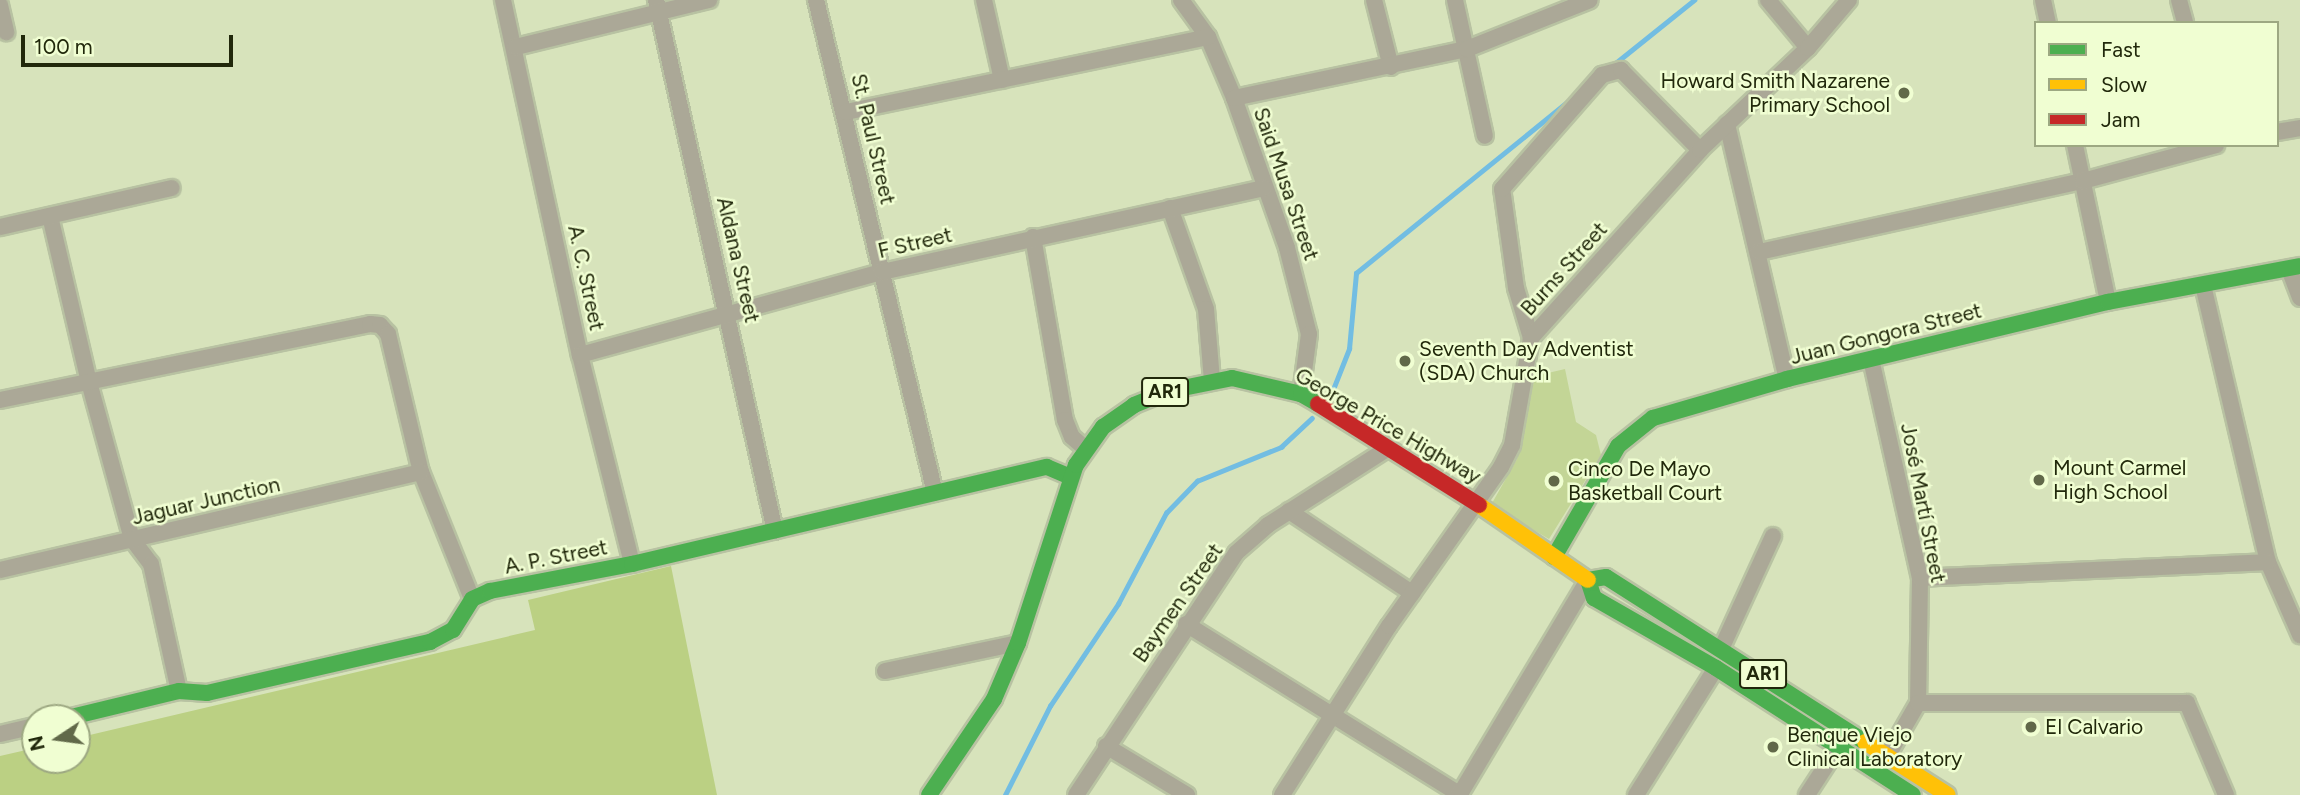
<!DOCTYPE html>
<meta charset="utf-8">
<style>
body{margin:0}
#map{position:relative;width:2300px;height:795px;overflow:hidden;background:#d7e3bb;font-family:Figtree,sans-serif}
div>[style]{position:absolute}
.green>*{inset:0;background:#c3d596}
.forest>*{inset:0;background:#bbd083}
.stream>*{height:4.5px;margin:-2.25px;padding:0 2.25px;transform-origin:2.25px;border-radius:2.25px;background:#72bde2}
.roads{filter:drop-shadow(2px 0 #b8c2a2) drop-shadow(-2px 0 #b8c2a2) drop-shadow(0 2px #b8c2a2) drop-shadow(0 -2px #b8c2a2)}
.street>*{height:16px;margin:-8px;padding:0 8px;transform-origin:8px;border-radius:8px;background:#aba897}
.fast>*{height:16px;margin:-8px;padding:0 8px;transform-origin:8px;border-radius:8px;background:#4caf50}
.slow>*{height:16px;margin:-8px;padding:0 8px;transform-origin:8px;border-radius:8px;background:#ffc107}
.jam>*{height:16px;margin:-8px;padding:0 8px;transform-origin:8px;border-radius:8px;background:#c62828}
.dots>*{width:19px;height:19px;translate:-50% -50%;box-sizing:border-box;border:4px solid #f0fed2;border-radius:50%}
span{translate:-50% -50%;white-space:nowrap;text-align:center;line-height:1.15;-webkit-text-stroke:5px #f0fed2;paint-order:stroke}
.shield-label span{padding:2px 5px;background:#f0fed2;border:2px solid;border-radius:5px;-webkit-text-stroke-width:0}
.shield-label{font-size:19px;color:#21280b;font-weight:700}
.poi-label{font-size:21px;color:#21280b}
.right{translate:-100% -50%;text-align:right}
.left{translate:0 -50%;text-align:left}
.street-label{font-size:21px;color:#21280b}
.legend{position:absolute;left:2034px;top:21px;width:245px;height:126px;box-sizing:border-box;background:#f0fed2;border:2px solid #9da882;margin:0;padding:9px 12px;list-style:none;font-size:21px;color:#21280b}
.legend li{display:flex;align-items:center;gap:14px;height:35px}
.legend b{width:35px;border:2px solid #9da882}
.north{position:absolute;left:21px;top:704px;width:70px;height:70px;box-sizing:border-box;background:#f0fed2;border:2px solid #9da882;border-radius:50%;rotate:257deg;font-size:19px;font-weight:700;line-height:28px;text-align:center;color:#21280b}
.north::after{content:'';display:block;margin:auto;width:24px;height:32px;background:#616949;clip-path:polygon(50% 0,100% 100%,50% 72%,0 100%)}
.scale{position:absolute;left:21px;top:35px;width:212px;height:32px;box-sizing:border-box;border:4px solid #21280b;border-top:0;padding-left:9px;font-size:21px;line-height:24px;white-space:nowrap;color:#21280b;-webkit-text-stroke:5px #f0fed2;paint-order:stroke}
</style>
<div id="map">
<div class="green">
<i style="clip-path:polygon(1565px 369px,1576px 422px,1596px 435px,1601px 455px,1549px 539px,1491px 505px,1517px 459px,1535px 376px)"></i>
</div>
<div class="forest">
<i style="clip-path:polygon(671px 566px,717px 795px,0 795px,0 756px,35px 748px,35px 760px,77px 760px,77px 738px,535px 630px,528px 600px)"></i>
</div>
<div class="stream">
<i style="left:1613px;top:65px;width:104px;rotate:-38.7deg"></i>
<i style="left:1330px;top:397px;width:52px;rotate:-68.4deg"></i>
<i style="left:1349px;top:349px;width:76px;rotate:-84.7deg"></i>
<i style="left:1356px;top:273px;width:279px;rotate:-39deg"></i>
<i style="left:1005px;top:795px;width:100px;rotate:-63.2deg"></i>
<i style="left:1050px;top:706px;width:123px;rotate:-56.3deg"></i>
<i style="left:1118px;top:604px;width:103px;rotate:-62.2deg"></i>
<i style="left:1166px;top:513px;width:45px;rotate:-45.9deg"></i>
<i style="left:1197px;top:481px;width:91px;rotate:-22deg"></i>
<i style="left:1281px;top:447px;width:42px;rotate:-43.1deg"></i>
</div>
<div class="roads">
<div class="street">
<i style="left:503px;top:0;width:363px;rotate:77.8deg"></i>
<i style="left:580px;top:355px;width:215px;rotate:76deg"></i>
<i style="left:656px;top:0;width:544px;rotate:77.37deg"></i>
<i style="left:816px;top:0;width:507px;rotate:76.43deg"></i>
<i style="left:984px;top:0;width:82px;rotate:77.3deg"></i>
<i style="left:1181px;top:0;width:46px;rotate:53.9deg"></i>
<i style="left:1208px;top:37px;width:66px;rotate:66.9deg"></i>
<i style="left:1234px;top:98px;width:159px;rotate:70.5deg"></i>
<i style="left:1287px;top:248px;width:89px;rotate:75.7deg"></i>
<i style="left:1309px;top:334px;width:61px;rotate:97.6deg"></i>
<i style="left:1374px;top:0;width:69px;rotate:75.8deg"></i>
<i style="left:1455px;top:0;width:139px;rotate:77.6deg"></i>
<i style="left:1768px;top:0;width:62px;rotate:50.2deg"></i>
<i style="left:2043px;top:0;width:24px;rotate:78deg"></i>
<i style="left:2179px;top:0;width:24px;rotate:75deg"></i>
<i style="left:0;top:5px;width:28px;rotate:77deg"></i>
<i style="left:516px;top:47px;width:199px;rotate:-13.7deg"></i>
<i style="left:1234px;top:98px;width:238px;rotate:-11.9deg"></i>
<i style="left:1467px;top:49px;width:132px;rotate:-21.7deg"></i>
<i style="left:846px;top:112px;width:370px;rotate:-11.7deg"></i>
<i style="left:1727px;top:124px;width:262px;rotate:76.8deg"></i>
<i style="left:2277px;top:132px;width:23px;rotate:-10deg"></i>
<i style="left:2075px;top:145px;width:160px;rotate:78.1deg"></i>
<i style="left:1170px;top:208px;width:107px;rotate:70.4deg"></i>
<i style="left:1206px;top:309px;width:71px;rotate:85.2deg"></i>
<i style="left:50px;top:216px;width:171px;rotate:76.8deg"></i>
<i style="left:89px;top:382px;width:163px;rotate:74.7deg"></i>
<i style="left:132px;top:539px;width:31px;rotate:53deg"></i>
<i style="left:151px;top:564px;width:130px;rotate:77.6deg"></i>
<i style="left:0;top:227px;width:176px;rotate:-12.8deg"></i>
<i style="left:1033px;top:237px;width:186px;rotate:80.1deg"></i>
<i style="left:1065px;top:420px;width:18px;rotate:68deg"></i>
<i style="left:1072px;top:437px;width:18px;rotate:41deg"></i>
<i style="left:1759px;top:252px;width:332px;rotate:-12.4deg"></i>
<i style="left:2083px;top:181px;width:138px;rotate:-15.1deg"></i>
<i style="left:2289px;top:269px;width:31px;rotate:69deg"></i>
<i style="left:2203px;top:285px;width:285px;rotate:76.8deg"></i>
<i style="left:2268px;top:562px;width:80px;rotate:66.3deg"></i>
<i style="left:1531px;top:338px;width:52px;rotate:-106.7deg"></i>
<i style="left:1516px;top:288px;width:100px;rotate:-98deg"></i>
<i style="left:1502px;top:189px;width:152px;rotate:-48.7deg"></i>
<i style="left:1602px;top:75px;width:20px;rotate:-15deg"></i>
<i style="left:1621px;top:70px;width:112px;rotate:45.4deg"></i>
<i style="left:580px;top:355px;width:313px;rotate:-15.4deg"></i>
<i style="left:882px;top:272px;width:391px;rotate:-12.4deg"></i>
<i style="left:1871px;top:359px;width:224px;rotate:77.4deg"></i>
<i style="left:1920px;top:578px;width:125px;rotate:90.9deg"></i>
<i style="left:1918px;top:703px;width:68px;rotate:120deg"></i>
<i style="left:0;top:400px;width:378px;rotate:-11.6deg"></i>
<i style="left:370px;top:324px;width:10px;rotate:6deg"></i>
<i style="left:380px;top:325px;width:12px;rotate:48deg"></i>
<i style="left:388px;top:334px;width:142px;rotate:76.6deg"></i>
<i style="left:421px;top:472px;width:137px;rotate:68.1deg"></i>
<i style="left:1289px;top:511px;width:148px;rotate:33.7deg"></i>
<i style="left:0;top:570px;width:432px;rotate:-13.1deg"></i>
<i style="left:1920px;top:578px;width:348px;rotate:-2.6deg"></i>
<i style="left:1186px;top:624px;width:324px;rotate:31.9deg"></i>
<i style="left:1722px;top:647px;width:122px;rotate:-65.3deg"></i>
<i style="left:885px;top:671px;width:136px;rotate:-11.9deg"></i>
<i style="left:1918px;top:703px;width:269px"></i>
<i style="left:2187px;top:703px;width:100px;rotate:67deg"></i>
<i style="left:0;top:734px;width:36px;rotate:-13deg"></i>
<i style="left:1106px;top:746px;width:95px;rotate:31.2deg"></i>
<i style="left:1460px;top:794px;width:249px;rotate:-59.1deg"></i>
<i style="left:1076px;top:795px;width:290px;rotate:-56.5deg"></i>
<i style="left:1236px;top:553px;width:43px;rotate:-41.2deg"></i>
<i style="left:1268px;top:525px;width:141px;rotate:-32.6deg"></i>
<i style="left:1282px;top:795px;width:200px;rotate:-57.7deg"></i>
<i style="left:1389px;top:626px;width:194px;rotate:-54.8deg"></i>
<i style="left:1501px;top:467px;width:25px;rotate:-63deg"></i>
<i style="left:1512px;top:445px;width:109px;rotate:-79.9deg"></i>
<i style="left:1531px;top:338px;width:253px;rotate:-48deg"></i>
<i style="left:1700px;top:150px;width:149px;rotate:-43.4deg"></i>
<i style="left:1808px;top:48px;width:63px;rotate:-49.5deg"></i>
<i style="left:1636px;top:795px;width:150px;rotate:-57.8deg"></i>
<i style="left:1807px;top:795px;width:64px;rotate:-57.1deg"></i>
</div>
<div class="fast">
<i style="left:1554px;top:557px;width:128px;rotate:-60deg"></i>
<i style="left:1618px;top:446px;width:45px;rotate:-38.7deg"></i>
<i style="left:1653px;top:418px;width:140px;rotate:-16.2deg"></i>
<i style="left:1787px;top:379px;width:330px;rotate:-13.5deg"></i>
<i style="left:2108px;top:302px;width:195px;rotate:-10.6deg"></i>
<i style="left:67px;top:718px;width:115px;rotate:-13.6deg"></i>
<i style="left:179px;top:691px;width:28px;rotate:4deg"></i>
<i style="left:207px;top:693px;width:229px;rotate:-12.9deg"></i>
<i style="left:430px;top:642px;width:26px;rotate:-28deg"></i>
<i style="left:453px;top:630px;width:36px;rotate:-58deg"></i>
<i style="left:472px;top:599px;width:20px;rotate:-24deg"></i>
<i style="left:490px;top:591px;width:145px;rotate:-10.8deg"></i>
<i style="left:632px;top:564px;width:426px;rotate:-13.2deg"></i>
<i style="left:1047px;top:467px;width:26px;rotate:23deg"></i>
<i style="left:1865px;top:742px;width:307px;rotate:-147.5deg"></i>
<i style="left:1606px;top:577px;width:18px;rotate:171deg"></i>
<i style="left:1588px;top:580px;width:19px;rotate:72deg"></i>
<i style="left:1594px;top:598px;width:141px;rotate:29.8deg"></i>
<i style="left:1716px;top:668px;width:234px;rotate:32.8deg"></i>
<i style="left:929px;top:795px;width:116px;rotate:-55.9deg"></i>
<i style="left:994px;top:699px;width:61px;rotate:-66.8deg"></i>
<i style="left:1018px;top:643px;width:187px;rotate:-72deg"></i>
<i style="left:1076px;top:465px;width:47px;rotate:-54.6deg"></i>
<i style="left:1103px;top:427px;width:38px;rotate:-35deg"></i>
<i style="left:1134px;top:405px;width:37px;rotate:-22deg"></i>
<i style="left:1168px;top:391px;width:65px;rotate:-11.5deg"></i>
<i style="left:1232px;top:378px;width:71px;rotate:13.1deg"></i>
<i style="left:1301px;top:394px;width:20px;rotate:30deg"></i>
</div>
<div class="slow">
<i style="left:1479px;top:505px;width:132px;rotate:34.5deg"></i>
<i style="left:1865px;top:742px;width:98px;rotate:32.6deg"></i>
</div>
<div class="jam">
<i style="left:1318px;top:404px;width:190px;rotate:32.1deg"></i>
</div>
</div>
<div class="dots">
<i style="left:1904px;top:93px;background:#616949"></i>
<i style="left:1405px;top:361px;background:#616949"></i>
<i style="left:2039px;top:480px;background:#616949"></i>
<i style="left:1554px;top:481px;background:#616949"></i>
<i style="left:2031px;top:727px;background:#616949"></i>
<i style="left:1773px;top:747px;background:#616949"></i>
</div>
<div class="shield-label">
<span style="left:1165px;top:392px">AR1</span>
<span style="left:1763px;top:674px">AR1</span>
</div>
<div class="poi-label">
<span class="right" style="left:1890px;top:93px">Howard Smith Nazarene<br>Primary School</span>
<span class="left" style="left:1419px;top:361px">Seventh Day Adventist<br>(SDA) Church</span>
<span class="left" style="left:2053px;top:480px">Mount Carmel<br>High School</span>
<span class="left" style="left:1568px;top:481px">Cinco De Mayo<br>Basketball Court</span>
<span class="left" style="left:2045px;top:727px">El Calvario</span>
<span class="left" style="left:1787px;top:747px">Benque Viejo<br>Clinical Laboratory</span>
</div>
<div class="street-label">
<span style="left:873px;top:139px;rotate:77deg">St. Paul Street</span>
<span style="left:1286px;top:184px;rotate:71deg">Said Musa Street</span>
<span style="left:915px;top:243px;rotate:-13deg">F Street</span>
<span style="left:738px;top:260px;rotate:77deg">Aldana Street</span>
<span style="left:1564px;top:269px;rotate:-48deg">Burns Street</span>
<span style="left:586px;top:278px;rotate:78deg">A. C. Street</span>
<span style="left:1886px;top:334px;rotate:-14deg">Juan Gongora Street</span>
<span style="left:1388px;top:426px;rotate:30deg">George Price Highway</span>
<span style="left:206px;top:501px;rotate:-13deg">Jaguar Junction</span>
<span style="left:1923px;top:503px;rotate:79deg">José Martí Street</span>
<span style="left:556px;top:557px;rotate:-11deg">A. P. Street</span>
<span style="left:1178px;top:603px;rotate:-55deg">Baymen Street</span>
</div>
<ul class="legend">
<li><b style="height:9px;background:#4caf50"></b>Fast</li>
<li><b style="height:9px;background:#ffc107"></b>Slow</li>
<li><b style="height:9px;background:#c62828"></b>Jam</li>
</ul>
<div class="north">N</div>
<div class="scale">100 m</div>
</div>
